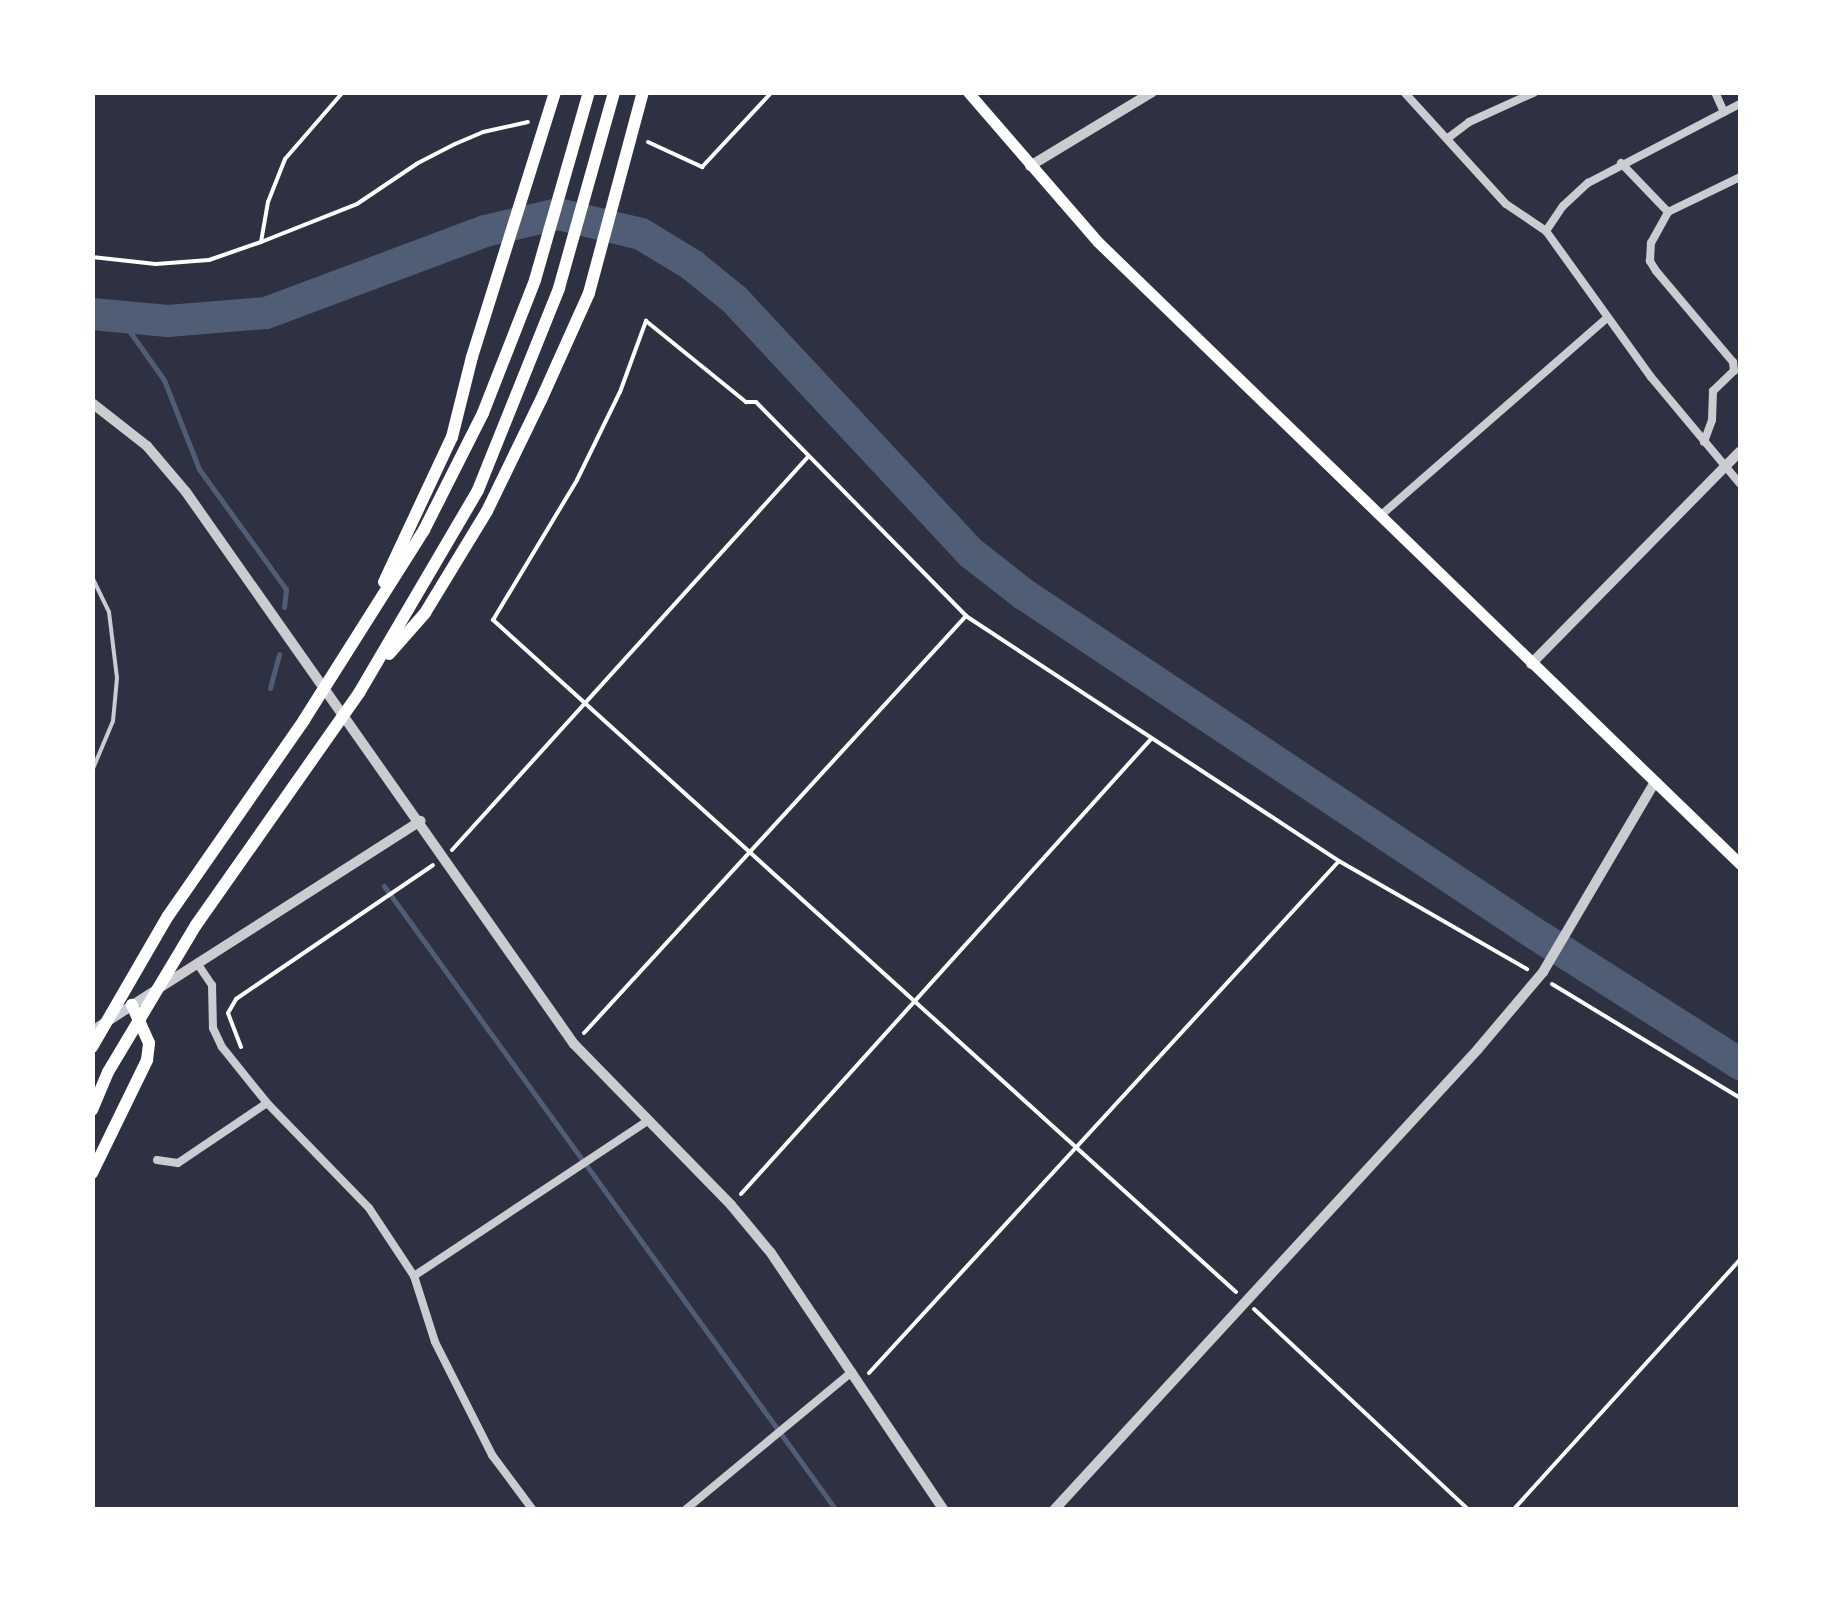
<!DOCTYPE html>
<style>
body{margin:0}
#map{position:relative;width:1833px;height:1602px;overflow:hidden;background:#2d3142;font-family:Lora,serif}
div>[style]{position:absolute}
.stream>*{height:5px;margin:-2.5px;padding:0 2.5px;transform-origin:2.5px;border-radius:2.5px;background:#4f5d75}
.river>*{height:32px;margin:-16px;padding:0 16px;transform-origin:16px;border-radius:16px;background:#4f5d75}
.path>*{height:4px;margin:-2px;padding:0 2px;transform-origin:2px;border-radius:2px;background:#fff}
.service>*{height:4px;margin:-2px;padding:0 2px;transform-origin:2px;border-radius:2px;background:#caccd0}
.minor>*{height:8px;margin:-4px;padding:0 4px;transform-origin:4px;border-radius:4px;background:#caccd0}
.tertiary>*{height:10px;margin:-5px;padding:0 5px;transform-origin:5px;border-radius:5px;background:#caccd0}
.secondary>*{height:11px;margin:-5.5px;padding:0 5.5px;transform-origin:5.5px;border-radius:5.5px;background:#fff}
.trunk>*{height:12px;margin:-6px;padding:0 6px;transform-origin:6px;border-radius:6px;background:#fff}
span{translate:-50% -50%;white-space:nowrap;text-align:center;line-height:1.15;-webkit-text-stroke:8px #fff;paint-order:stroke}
.frame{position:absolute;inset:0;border:95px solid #fff;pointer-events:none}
</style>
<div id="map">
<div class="stream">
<i style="left:118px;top:315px;width:80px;rotate:54.7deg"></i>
<i style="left:164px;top:380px;width:96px;rotate:68.5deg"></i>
<i style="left:199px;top:469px;width:148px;rotate:54.1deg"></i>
<i style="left:286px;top:589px;width:18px;rotate:96deg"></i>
<i style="left:270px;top:688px;width:35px;rotate:-75deg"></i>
<i style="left:384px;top:886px;width:771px;rotate:54.08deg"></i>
</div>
<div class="river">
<i style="left:92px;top:314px;width:76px;rotate:5.3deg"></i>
<i style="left:168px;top:321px;width:98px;rotate:-4.7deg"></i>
<i style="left:266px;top:313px;width:234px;rotate:-20.5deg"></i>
<i style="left:485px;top:231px;width:75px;rotate:-13.1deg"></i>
<i style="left:558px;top:214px;width:85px;rotate:13.5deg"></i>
<i style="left:641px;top:234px;width:60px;rotate:31.3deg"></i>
<i style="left:692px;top:265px;width:55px;rotate:39.1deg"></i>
<i style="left:735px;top:300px;width:346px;rotate:47deg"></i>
<i style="left:971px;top:553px;width:68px;rotate:37.9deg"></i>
<i style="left:1025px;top:595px;width:615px;rotate:33.59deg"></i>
<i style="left:1537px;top:935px;width:241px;rotate:32.4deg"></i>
</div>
<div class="path">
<i style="left:648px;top:142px;width:60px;rotate:24.8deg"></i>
<i style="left:702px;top:167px;width:103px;rotate:-47deg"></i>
<i style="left:261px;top:242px;width:103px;rotate:-21.6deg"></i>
<i style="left:357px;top:204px;width:73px;rotate:-33.9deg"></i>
<i style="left:418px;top:163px;width:42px;rotate:-27.2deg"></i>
<i style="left:455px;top:144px;width:30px;rotate:-23deg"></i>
<i style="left:483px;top:132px;width:46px;rotate:-12.5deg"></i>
<i style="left:92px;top:257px;width:64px;rotate:6.2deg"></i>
<i style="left:156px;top:264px;width:53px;rotate:-4.3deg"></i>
<i style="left:209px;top:260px;width:55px;rotate:-19.1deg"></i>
<i style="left:261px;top:242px;width:41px;rotate:-80.1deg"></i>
<i style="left:268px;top:202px;width:46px;rotate:-68.4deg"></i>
<i style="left:285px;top:159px;width:89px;rotate:-49.1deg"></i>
<i style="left:452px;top:850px;width:529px;rotate:-47.84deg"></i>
<i style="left:1552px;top:984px;width:220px;rotate:31.2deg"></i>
<i style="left:584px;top:1033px;width:566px;rotate:-47.51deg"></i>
<i style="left:241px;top:1047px;width:36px;rotate:-111deg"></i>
<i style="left:228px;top:1013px;width:16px;rotate:-60deg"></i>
<i style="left:236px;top:999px;width:238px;rotate:-34.2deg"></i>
<i style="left:741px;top:1194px;width:611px;rotate:-47.98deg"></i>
<i style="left:1236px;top:1292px;width:1002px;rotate:-137.87deg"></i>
<i style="left:493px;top:620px;width:163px;rotate:-59deg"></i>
<i style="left:577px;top:480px;width:98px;rotate:-64deg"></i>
<i style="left:620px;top:392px;width:76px;rotate:-69.9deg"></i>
<i style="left:646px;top:321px;width:129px;rotate:39deg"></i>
<i style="left:746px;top:402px;width:10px"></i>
<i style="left:756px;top:402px;width:300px;rotate:45.5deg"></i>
<i style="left:966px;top:616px;width:446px;rotate:33.3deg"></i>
<i style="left:1339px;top:861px;width:217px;rotate:29.9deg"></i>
<i style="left:1254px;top:1309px;width:294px;rotate:43.1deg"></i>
<i style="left:869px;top:1373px;width:695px;rotate:-47.45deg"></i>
<i style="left:1513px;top:1510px;width:338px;rotate:-47.8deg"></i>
</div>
<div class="service">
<i style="left:92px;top:577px;width:39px;rotate:64deg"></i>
<i style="left:109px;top:612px;width:66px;rotate:83.1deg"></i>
<i style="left:117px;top:678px;width:43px;rotate:95.3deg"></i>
<i style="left:113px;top:721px;width:54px;rotate:112.8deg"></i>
</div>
<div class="minor">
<i style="left:1404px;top:92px;width:151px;rotate:47.7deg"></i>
<i style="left:1506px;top:204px;width:48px;rotate:34deg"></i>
<i style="left:1546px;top:231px;width:180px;rotate:54.3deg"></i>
<i style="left:1651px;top:377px;width:139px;rotate:50.2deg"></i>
<i style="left:1715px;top:92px;width:22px;rotate:66deg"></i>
<i style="left:1448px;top:138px;width:26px;rotate:-37deg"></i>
<i style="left:1469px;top:122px;width:72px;rotate:-24.4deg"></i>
<i style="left:1621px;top:163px;width:68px;rotate:46.2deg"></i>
<i style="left:1546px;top:231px;width:30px;rotate:-56deg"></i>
<i style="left:1563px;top:206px;width:34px;rotate:-43deg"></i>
<i style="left:1588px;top:183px;width:171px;rotate:-27.5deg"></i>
<i style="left:1704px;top:442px;width:23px;rotate:-70deg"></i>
<i style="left:1712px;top:420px;width:29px;rotate:-88deg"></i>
<i style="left:1713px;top:391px;width:29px;rotate:-44deg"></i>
<i style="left:1734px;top:371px;width:9px;rotate:-96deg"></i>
<i style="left:1733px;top:362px;width:119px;rotate:-130.2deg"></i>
<i style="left:1656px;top:271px;width:12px;rotate:-121deg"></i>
<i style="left:1650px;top:261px;width:18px;rotate:-87deg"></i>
<i style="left:1651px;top:243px;width:35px;rotate:-61deg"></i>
<i style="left:1668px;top:212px;width:80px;rotate:-25.9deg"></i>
<i style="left:1380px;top:516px;width:300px;rotate:-41.1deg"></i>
<i style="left:197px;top:963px;width:27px;rotate:56deg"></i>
<i style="left:212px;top:985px;width:43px;rotate:88.7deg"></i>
<i style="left:213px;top:1028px;width:21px;rotate:65deg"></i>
<i style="left:222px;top:1047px;width:72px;rotate:51.2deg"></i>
<i style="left:267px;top:1103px;width:146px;rotate:45.8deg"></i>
<i style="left:369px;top:1208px;width:82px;rotate:56.5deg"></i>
<i style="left:414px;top:1276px;width:69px;rotate:72.3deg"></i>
<i style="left:435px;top:1342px;width:127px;rotate:63.2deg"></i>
<i style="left:492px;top:1455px;width:69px;rotate:53.3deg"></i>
<i style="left:157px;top:1160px;width:21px;rotate:8deg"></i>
<i style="left:178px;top:1163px;width:107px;rotate:-34deg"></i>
<i style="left:414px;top:1276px;width:280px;rotate:-33.6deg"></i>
<i style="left:685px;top:1510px;width:217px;rotate:-39.6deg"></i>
</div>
<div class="tertiary">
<i style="left:1030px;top:166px;width:143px;rotate:-31.2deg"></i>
<i style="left:92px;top:403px;width:70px;rotate:38deg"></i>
<i style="left:147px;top:446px;width:60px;rotate:49.7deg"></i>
<i style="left:186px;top:492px;width:675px;rotate:54.9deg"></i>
<i style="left:574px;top:1044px;width:225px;rotate:45.7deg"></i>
<i style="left:731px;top:1205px;width:62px;rotate:50.2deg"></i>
<i style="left:771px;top:1253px;width:310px;rotate:56.1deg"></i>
<i style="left:1531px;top:664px;width:298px;rotate:-45.5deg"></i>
<i style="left:92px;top:1031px;width:390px;rotate:-32.6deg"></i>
<i style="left:1054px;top:1510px;width:626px;rotate:-47.39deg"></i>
<i style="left:1478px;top:1049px;width:101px;rotate:-49.8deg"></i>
<i style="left:1543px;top:972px;width:221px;rotate:-59.5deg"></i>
</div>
<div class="secondary">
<i style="left:968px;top:92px;width:198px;rotate:49.1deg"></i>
<i style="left:1098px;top:242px;width:894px;rotate:44.09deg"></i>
</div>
<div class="trunk">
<i style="left:384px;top:582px;width:160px;rotate:-64.9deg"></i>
<i style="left:452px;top:437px;width:82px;rotate:-76deg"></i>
<i style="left:472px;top:357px;width:278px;rotate:-72.6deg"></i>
<i style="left:389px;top:654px;width:55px;rotate:-48.7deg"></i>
<i style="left:425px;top:613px;width:119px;rotate:-58.7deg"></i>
<i style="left:487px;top:511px;width:123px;rotate:-64.1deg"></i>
<i style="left:541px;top:400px;width:117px;rotate:-65.8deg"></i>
<i style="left:589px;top:293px;width:208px;rotate:-75deg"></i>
<i style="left:92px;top:1047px;width:151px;rotate:-59.9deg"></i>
<i style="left:168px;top:916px;width:239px;rotate:-55.2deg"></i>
<i style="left:304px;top:720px;width:225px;rotate:-57.7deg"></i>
<i style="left:424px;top:530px;width:131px;rotate:-63.2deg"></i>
<i style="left:483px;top:413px;width:143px;rotate:-68.6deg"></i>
<i style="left:535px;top:280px;width:196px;rotate:-74deg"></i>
<i style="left:92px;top:1110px;width:41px;rotate:-67.2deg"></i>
<i style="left:108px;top:1072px;width:171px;rotate:-59.1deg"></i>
<i style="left:196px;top:925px;width:284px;rotate:-54.9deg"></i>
<i style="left:359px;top:693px;width:235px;rotate:-59.6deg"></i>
<i style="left:478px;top:490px;width:218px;rotate:-68.1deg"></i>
<i style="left:559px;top:288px;width:204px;rotate:-74.3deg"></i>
<i style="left:92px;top:1173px;width:126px;rotate:-64deg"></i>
<i style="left:147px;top:1060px;width:17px;rotate:-83deg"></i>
<i style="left:149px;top:1043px;width:42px;rotate:-114.1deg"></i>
</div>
<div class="frame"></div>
</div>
